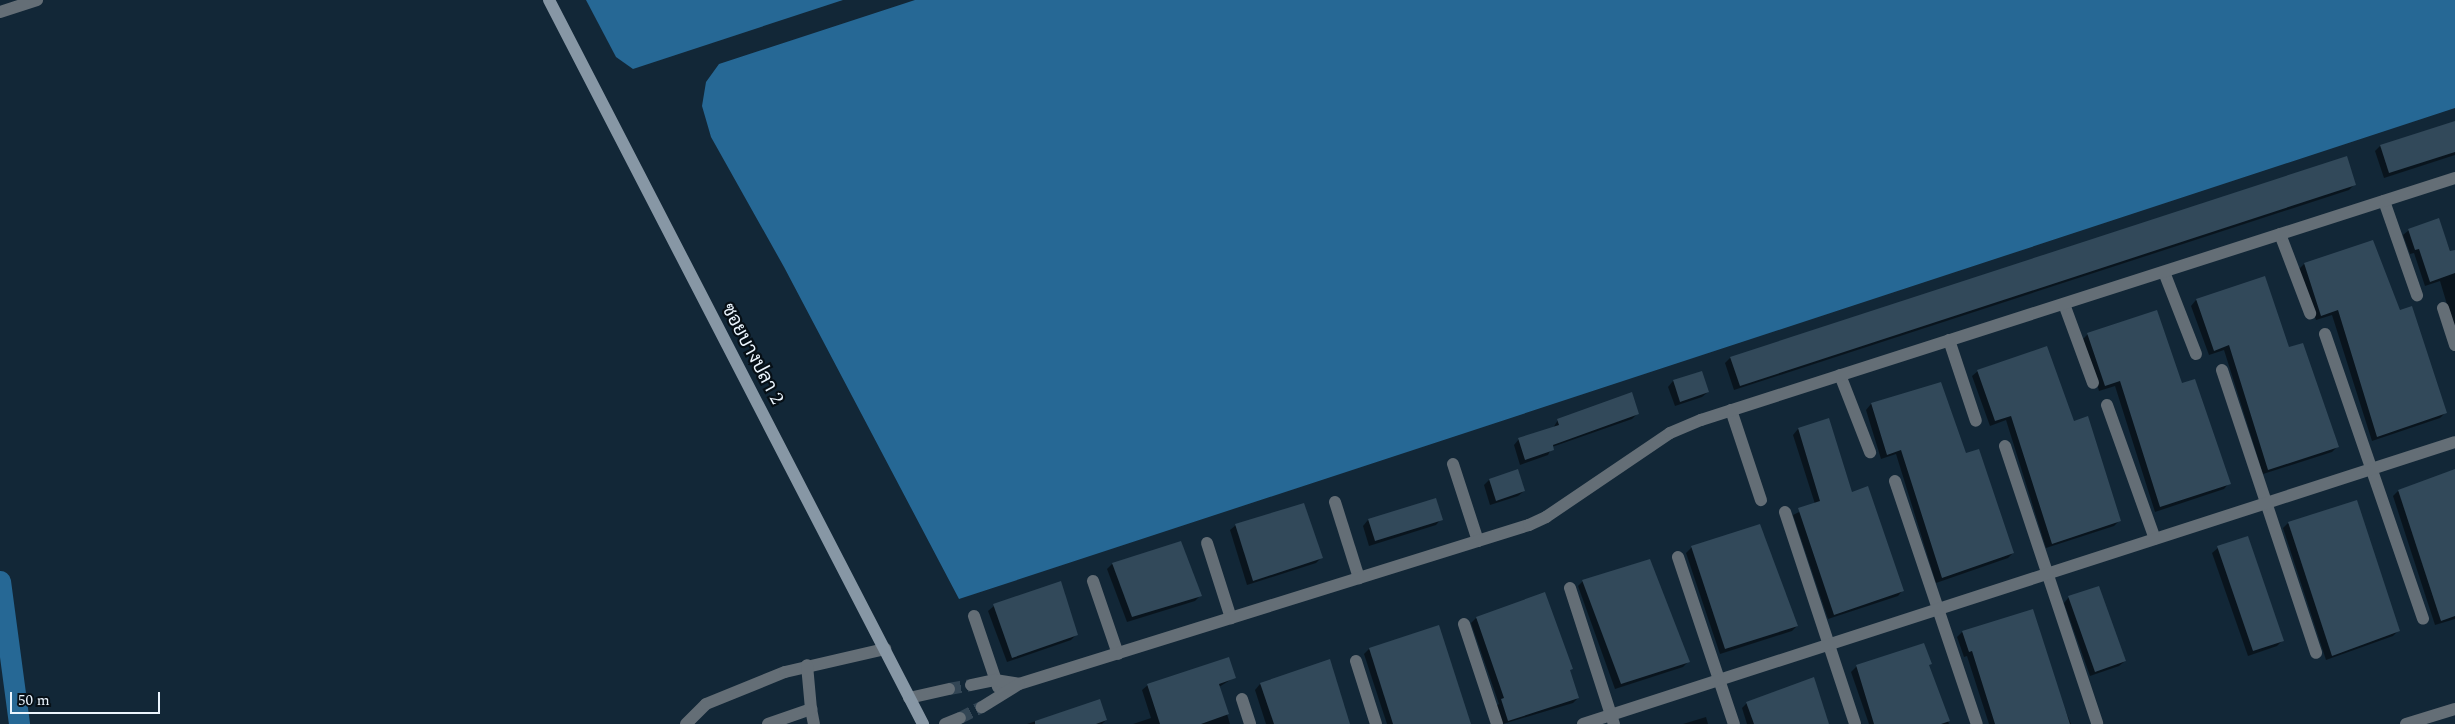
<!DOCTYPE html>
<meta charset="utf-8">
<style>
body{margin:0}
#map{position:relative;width:2455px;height:724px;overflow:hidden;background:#122737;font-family:Spectral,Sarabun,serif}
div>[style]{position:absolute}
.water>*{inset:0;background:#266895}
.shadow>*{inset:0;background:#0007}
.canal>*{height:21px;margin:-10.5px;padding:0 10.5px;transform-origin:10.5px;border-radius:10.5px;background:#266895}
.building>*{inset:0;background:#32495a}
.street-tunnel>*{height:12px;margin-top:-6px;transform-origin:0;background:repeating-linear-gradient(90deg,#334655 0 12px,transparent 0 18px)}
.street>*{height:12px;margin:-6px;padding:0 6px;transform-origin:6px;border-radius:6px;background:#646e76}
.secondary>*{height:12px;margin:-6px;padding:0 6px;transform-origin:6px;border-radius:6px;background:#8797a5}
span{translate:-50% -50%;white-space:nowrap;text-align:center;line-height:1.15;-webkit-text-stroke:4.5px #060f16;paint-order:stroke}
.street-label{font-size:19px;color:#ebf5fe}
.scale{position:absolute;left:10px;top:692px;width:150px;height:22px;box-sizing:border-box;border:2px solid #ebf5fe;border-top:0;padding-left:6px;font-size:15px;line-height:18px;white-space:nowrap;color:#ebf5fe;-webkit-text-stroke:4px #060f16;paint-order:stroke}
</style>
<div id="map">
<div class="water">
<i style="clip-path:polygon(586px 0,843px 0,633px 69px,616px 57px)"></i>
<i style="clip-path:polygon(915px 0,2455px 0,2455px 108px,959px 599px,784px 267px,711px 137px,702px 106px,706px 82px,719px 64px)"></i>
</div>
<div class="shadow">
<i style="clip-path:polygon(2455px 122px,2455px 155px,2384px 178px,2375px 151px,2380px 146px)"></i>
<i style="clip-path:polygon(2355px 184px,2349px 190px,1734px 390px,1725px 363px,1730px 358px)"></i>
<i style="clip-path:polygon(2438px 220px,2455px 263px,2455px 331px,2440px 281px,2425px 286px,2414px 253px,2410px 254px,2403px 235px,2409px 230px)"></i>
<i style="clip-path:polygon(2304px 264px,2399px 312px,2446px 412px,2440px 418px,2372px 441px,2332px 315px,2316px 320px,2299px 269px)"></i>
<i style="clip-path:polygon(2264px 278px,2288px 349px,2338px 446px,2332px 452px,2263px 474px,2224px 350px,2209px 355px,2191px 306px,2196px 300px)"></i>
<i style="clip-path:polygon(2088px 334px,2182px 384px,2229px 483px,2224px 489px,2155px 512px,2115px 386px,2099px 391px,2083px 339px)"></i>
<i style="clip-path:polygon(1978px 371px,2073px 422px,2120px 520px,2114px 526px,2046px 548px,2006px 420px,1990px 426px,1972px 376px)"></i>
<i style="clip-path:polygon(1701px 372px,1708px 392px,1702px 397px,1675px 406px,1668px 387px,1673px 381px)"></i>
<i style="clip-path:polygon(1940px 384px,1965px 454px,2013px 553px,2008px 558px,1936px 583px,1896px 454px,1881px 459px,1866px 410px,1871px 404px)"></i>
<i style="clip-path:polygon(1637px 414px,1632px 419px,1552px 447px,1548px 455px,1520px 465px,1514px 445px,1519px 439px,1553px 428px,1558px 420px)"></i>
<i style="clip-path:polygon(1828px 419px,1851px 493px,1903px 590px,1898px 596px,1828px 619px,1793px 515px,1815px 504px,1793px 435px,1798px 429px)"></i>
<i style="clip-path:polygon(2455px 470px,2455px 619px,2435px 625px,2393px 496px,2398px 491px)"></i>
<i style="clip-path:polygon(1517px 471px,1524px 491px,1518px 496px,1490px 505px,1484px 485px,1489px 480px)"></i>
<i style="clip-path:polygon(1435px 500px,1441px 519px,1436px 525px,1369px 546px,1363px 526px,1368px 520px)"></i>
<i style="clip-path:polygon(2288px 523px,2398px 631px,2393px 636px,2326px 660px,2283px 528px)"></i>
<i style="clip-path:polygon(1236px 525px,1321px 558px,1316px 563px,1247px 585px,1230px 530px)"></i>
<i style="clip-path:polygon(1692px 547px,1797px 626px,1792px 631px,1720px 654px,1686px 553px)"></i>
<i style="clip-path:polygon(2218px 548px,2283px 640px,2277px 646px,2248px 656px,2212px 553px)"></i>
<i style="clip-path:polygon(1112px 564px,1200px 596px,1195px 601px,1127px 622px,1107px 569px)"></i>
<i style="clip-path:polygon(1583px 581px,1688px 662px,1683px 667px,1615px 689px,1578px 586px)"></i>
<i style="clip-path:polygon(2069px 597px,2125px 661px,2119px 666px,2090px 676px,2064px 603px)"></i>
<i style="clip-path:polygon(994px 606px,1077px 634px,1071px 640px,1007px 662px,988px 611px)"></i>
<i style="clip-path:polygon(1476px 618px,1569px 671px,1578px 698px,1573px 703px,1503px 724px,1496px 706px,1499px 704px,1471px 623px)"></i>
<i style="clip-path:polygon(1962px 632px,2057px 690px,2071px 724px,1989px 724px,1967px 656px,1964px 657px,1957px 637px)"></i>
<i style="clip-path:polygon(1369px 649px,1469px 724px,1387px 724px,1364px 654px)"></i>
<i style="clip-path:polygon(1857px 666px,1928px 666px,1949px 724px,1869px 724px,1851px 672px)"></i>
<i style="clip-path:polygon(1235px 677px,1219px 687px,1230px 724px,1133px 724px,1151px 718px,1142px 690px,1148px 685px)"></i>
<i style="clip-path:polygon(1260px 684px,1349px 724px,1266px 724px,1255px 690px)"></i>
<i style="clip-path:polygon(1099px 701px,1106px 720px,1102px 724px,1027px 724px)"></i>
<i style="clip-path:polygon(1747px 703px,1829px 724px,1747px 724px,1742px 708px)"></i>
<i style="clip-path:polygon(1706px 717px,1708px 724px,1683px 724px)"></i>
</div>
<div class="canal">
<i style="left:0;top:581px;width:144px;rotate:82.4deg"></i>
</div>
<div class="building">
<i style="clip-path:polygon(2455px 121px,2455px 152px,2389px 173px,2380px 145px)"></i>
<i style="clip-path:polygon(2347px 156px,2356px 185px,1740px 386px,1730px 357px)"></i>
<i style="clip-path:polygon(2439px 218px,2450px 251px,2455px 250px,2455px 273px,2430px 282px,2419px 249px,2415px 250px,2408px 229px)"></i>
<i style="clip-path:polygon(2373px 240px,2400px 310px,2412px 306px,2447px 413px,2377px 437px,2338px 310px,2321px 316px,2304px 263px)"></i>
<i style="clip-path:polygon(2265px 276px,2289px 347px,2303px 343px,2339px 447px,2268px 470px,2229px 345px,2214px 351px,2196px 299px)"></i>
<i style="clip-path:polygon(2157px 310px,2182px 383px,2195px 379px,2231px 484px,2160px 507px,2120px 381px,2105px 386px,2087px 333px)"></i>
<i style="clip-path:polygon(2047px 346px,2074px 421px,2088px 416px,2121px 521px,2052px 544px,2011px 416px,1995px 421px,1977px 370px)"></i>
<i style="clip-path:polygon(1702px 371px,1709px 392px,1680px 402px,1673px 380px)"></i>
<i style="clip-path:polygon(1941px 382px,1966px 453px,1979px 449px,2014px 553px,1942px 578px,1901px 450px,1887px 455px,1871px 403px)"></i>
<i style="clip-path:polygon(1632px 392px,1639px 414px,1553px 445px,1554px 450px,1525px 460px,1518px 438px,1559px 425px,1557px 419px)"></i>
<i style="clip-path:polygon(1829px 418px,1852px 492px,1868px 486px,1904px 591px,1834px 615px,1798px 508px,1820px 501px,1798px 428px)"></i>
<i style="clip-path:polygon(1518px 469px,1525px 491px,1496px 501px,1489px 479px)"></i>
<i style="clip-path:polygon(2455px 469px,2455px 616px,2441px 621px,2398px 490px)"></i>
<i style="clip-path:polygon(1436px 498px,1443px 520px,1375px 541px,1368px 519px)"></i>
<i style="clip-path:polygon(2357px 500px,2400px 631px,2332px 656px,2288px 522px)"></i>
<i style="clip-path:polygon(1304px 503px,1323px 558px,1253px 581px,1235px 524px)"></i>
<i style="clip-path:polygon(1760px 524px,1798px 626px,1725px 649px,1691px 546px)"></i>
<i style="clip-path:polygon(2248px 536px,2284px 641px,2253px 651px,2217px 546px)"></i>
<i style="clip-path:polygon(1181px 541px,1202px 596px,1132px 617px,1112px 563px)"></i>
<i style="clip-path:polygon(1650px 559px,1690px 662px,1621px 684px,1582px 580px)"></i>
<i style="clip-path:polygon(1061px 581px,1078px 635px,1012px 658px,993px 604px)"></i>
<i style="clip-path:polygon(2099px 586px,2126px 661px,2095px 672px,2068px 596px)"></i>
<i style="clip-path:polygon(1545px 592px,1573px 669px,1570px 670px,1579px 698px,1508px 721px,1501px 699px,1504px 698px,1476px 617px)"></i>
<i style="clip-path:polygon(2033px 609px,2070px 724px,1995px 724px,1972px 651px,1969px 652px,1962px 631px)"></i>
<i style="clip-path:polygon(1439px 625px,1471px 724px,1393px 724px,1369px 648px)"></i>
<i style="clip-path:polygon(1924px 643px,1932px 664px,1929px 665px,1950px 721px,1941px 724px,1874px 724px,1856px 665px)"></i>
<i style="clip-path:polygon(1229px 657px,1236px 678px,1219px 684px,1229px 714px,1201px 724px,1160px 724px,1147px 684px)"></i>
<i style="clip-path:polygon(1330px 659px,1350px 724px,1274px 724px,1260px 683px)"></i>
<i style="clip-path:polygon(1814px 677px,1829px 724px,1754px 724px,1746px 702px)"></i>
<i style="clip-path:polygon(1100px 699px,1107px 720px,1096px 724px,1035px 724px,1035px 721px)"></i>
</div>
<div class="street-tunnel">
<i style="left:949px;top:689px;width:22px;rotate:-10deg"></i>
<i style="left:960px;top:718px;width:25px;rotate:-27deg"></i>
</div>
<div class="street">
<i style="left:0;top:12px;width:39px;rotate:-18deg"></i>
<i style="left:2384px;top:201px;width:100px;rotate:70.7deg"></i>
<i style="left:2280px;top:234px;width:85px;rotate:69.2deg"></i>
<i style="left:2164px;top:272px;width:88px;rotate:68.7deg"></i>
<i style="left:2064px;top:304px;width:84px;rotate:69.8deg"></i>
<i style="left:2443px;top:308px;width:39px;rotate:72deg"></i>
<i style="left:2325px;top:334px;width:301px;rotate:71deg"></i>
<i style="left:1949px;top:340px;width:85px;rotate:71.6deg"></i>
<i style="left:2222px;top:370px;width:298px;rotate:71.6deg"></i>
<i style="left:1840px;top:375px;width:83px;rotate:68.7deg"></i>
<i style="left:2107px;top:405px;width:142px;rotate:70.3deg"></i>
<i style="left:1731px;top:410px;width:95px;rotate:71.6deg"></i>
<i style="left:2005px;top:446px;width:292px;rotate:71.6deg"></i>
<i style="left:1453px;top:464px;width:81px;rotate:72deg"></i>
<i style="left:1895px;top:481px;width:256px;rotate:71.4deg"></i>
<i style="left:1335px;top:502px;width:80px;rotate:72.5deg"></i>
<i style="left:1785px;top:512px;width:223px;rotate:71.7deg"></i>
<i style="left:1207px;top:543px;width:79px;rotate:72.3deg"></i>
<i style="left:1678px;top:557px;width:176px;rotate:71.5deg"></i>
<i style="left:1093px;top:581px;width:77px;rotate:71.1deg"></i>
<i style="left:1570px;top:588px;width:143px;rotate:72.1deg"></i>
<i style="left:974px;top:616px;width:75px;rotate:71.3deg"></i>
<i style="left:1464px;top:624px;width:105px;rotate:71.7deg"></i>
<i style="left:1356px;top:661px;width:66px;rotate:72.4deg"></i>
<i style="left:1019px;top:684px;width:534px;rotate:-17.32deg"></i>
<i style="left:1529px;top:525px;width:19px;rotate:-25deg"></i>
<i style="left:1546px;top:517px;width:150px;rotate:-34.1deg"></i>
<i style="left:1670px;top:433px;width:34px;rotate:-23deg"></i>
<i style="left:1701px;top:420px;width:792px;rotate:-17.79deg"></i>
<i style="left:971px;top:685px;width:25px;rotate:-12deg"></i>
<i style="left:995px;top:680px;width:24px;rotate:9deg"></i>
<i style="left:1019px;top:684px;width:44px;rotate:148.1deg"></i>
<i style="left:909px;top:698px;width:41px;rotate:-12.7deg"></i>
<i style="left:1242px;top:699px;width:26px;rotate:72deg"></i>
<i style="left:811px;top:709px;width:15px;rotate:79deg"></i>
<i style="left:686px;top:724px;width:28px;rotate:-45deg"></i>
<i style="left:706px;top:704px;width:85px;rotate:-22.1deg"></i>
<i style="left:785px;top:672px;width:103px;rotate:-13deg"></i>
<i style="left:768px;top:724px;width:46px;rotate:-19.2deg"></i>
<i style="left:811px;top:709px;width:44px;rotate:-95.2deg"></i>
<i style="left:945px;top:724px;width:16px;rotate:-22deg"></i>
<i style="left:1583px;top:724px;width:916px;rotate:-17.92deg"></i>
<i style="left:2406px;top:724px;width:51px;rotate:-17deg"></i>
</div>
<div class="secondary">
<i style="left:549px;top:0;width:815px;rotate:62.68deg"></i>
</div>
<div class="street-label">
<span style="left:752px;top:354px;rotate:62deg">ซอยบางปลา 2</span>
</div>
<div class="scale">50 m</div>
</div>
